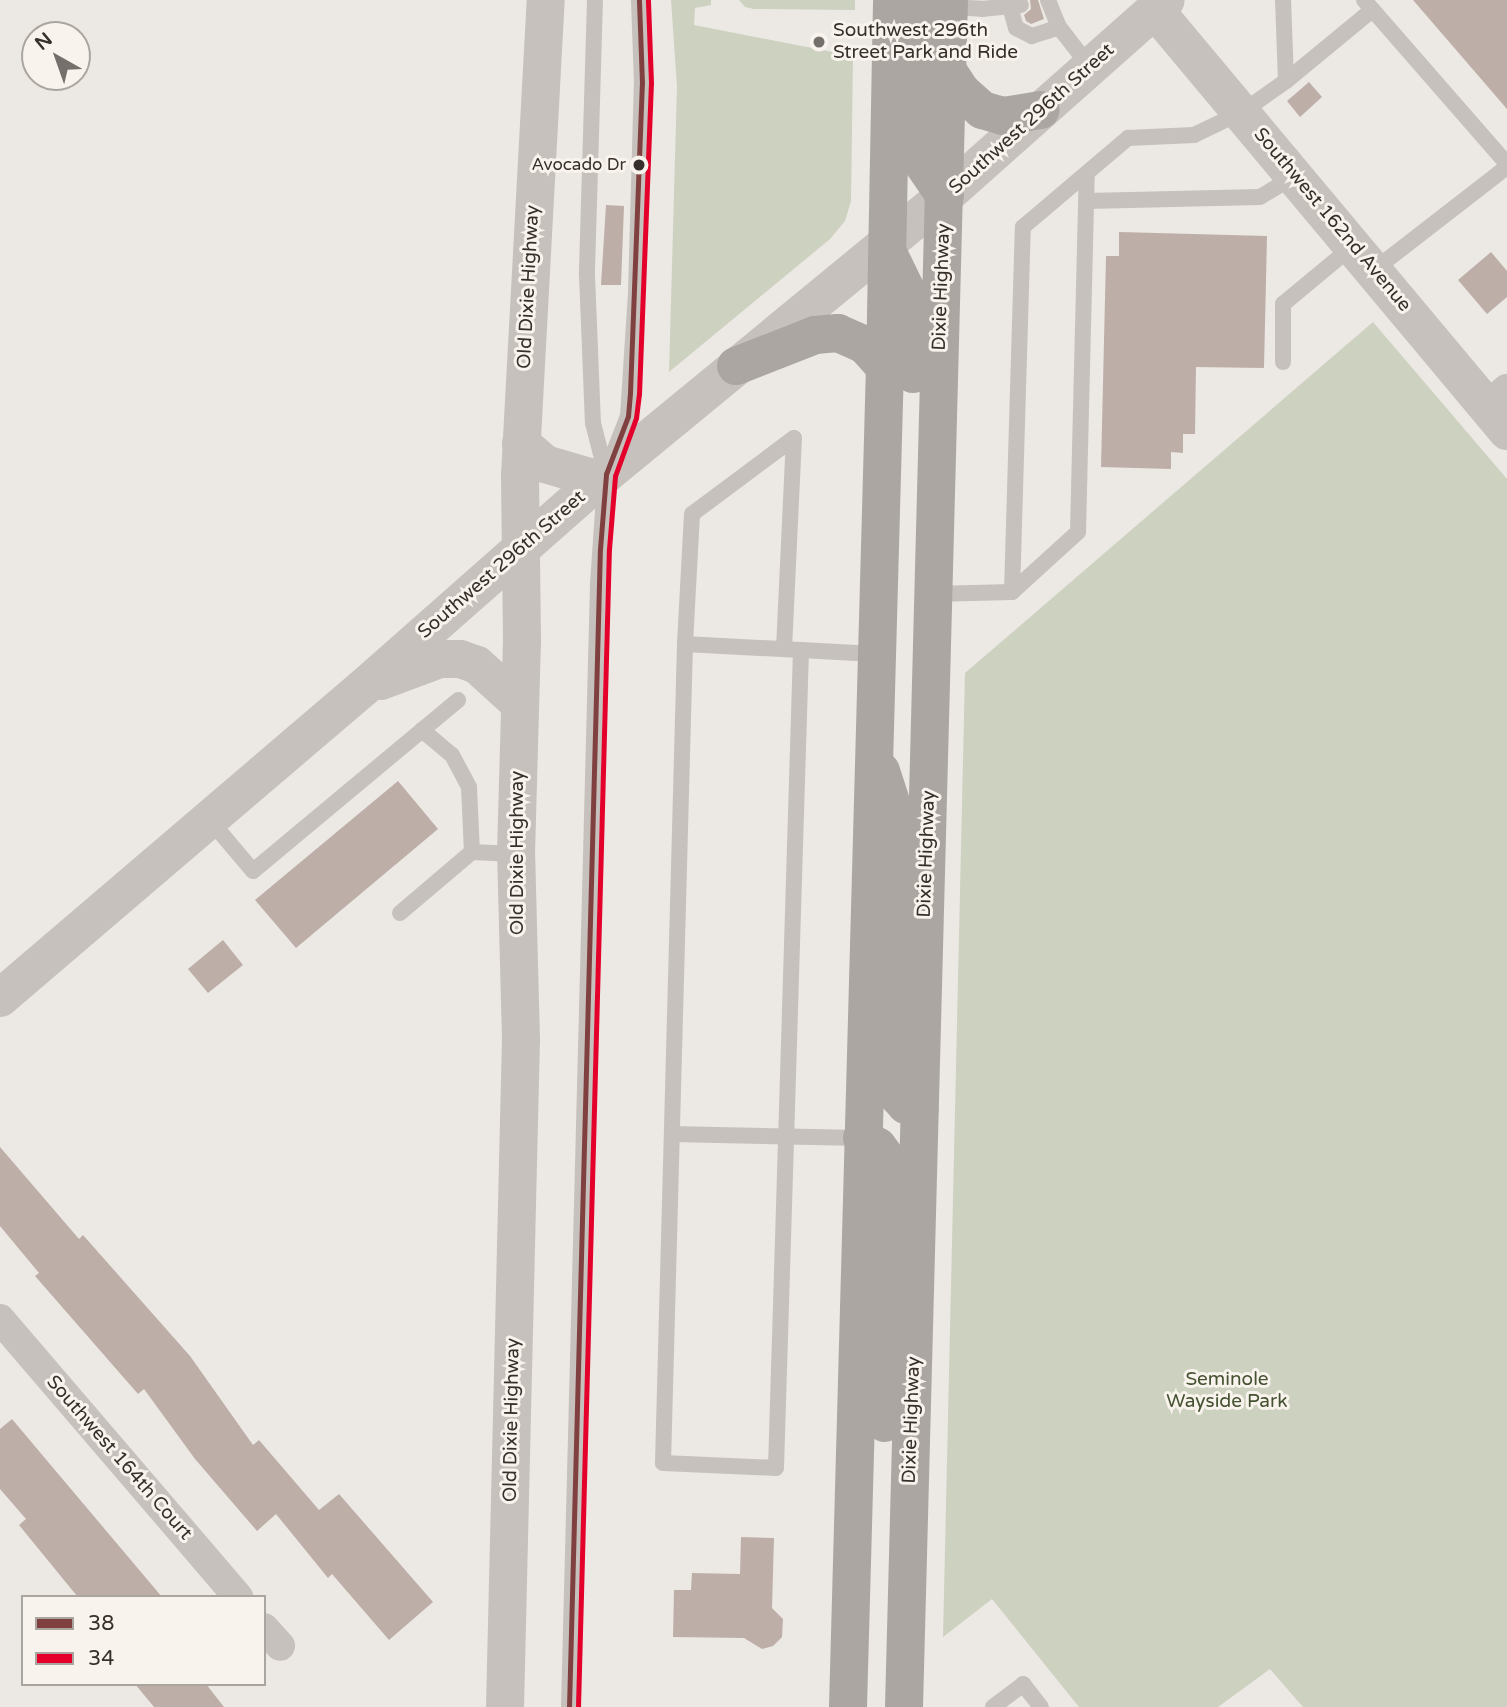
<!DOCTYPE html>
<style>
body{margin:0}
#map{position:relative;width:1507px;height:1707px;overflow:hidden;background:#ece8e4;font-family:"Varela Round",sans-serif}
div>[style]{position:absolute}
.green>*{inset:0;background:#cdd1c0}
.building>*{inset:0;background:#beaea8}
.service>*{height:16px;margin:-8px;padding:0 8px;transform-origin:8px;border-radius:8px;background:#c6c1bc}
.minor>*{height:30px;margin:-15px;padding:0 15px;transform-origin:15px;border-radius:15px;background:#c6c1bc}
.tertiary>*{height:38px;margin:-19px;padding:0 19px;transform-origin:19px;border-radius:19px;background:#c6c1bc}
.trunk>*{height:38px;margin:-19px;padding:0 19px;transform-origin:19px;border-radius:19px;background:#aba6a2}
.bus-1>*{height:5px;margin:-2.5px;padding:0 2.5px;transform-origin:2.5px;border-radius:2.5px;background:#804040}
.bus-2>*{height:5px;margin:-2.5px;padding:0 2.5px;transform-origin:2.5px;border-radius:2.5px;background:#e4002b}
.dots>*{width:19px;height:19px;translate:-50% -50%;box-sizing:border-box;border:4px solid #f8f3ec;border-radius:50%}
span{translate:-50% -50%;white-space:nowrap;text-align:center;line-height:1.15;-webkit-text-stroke:6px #f8f3ec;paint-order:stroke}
.bus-label{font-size:17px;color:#372f2b}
.right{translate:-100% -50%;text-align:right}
.poi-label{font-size:19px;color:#372f2b}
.left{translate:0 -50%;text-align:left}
.street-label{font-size:19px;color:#372f2b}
.park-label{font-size:19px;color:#455231}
.legend{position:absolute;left:21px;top:1595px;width:245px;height:91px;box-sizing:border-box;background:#f8f3ec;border:2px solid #aba59f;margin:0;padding:9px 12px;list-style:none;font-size:21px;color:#372f2b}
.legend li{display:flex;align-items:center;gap:14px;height:35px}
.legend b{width:35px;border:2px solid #aba59f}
.north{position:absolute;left:21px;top:21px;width:70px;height:70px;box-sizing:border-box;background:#f8f3ec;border:2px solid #aba59f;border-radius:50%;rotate:320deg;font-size:19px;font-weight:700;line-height:28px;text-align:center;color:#372f2b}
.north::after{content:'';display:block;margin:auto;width:24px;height:32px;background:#76706c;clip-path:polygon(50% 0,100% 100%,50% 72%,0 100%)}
</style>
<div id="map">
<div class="green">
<i style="clip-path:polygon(671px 0,711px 0,711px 5px,695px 8px,694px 25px,853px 56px,851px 201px,845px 221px,830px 239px,669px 372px,677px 87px)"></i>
<i style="clip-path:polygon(739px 0,855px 0,855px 10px,754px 9px,745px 7px)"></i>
<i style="clip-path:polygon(1373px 322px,1507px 479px,1507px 1707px,1303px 1707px,1270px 1669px,1218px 1707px,1079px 1707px,992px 1599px,943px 1637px,965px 673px)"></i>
</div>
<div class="building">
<i style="clip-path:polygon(1030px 0,1038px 0,1044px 19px,1031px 24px,1026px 21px,1024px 15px,1031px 9px)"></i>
<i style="clip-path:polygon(1413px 0,1507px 0,1507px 109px)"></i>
<i style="clip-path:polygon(1309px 82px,1322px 97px,1300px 117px,1287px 101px)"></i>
<i style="clip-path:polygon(606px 205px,624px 206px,621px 285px,601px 285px)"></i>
<i style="clip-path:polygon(1119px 232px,1267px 236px,1264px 368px,1196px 367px,1195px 434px,1183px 434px,1183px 453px,1171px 452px,1171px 469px,1101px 467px,1106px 256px,1119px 256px)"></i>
<i style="clip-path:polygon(1491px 252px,1507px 271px,1507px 297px,1487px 314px,1458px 280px)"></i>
<i style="clip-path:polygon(398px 781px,438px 829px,296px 948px,255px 900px)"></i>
<i style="clip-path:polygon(223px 940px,243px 965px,208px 993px,188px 969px)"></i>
<i style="clip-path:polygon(0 1147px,79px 1239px,83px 1235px,190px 1356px,253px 1445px,259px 1440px,319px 1510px,339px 1494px,433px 1602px,389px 1640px,332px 1574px,328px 1578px,276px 1514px,257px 1531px,195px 1459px,144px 1389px,138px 1394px,35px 1276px,39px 1273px,0 1226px)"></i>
<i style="clip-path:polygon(12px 1419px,49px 1463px,162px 1597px,78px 1597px,68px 1585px,19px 1525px,26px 1519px,0 1489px,0 1429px)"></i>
<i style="clip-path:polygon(741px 1537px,774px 1538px,772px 1608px,783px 1619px,782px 1637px,773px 1646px,762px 1649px,744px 1638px,673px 1637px,674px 1590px,691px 1590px,692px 1573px,740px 1574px)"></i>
<i style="clip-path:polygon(135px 1684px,206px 1684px,224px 1707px,154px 1707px)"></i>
</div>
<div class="service">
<i style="left:595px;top:0;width:275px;rotate:91.7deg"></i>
<i style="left:587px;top:275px;width:148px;rotate:87.7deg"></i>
<i style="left:593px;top:423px;width:53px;rotate:75.7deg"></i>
<i style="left:1008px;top:0;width:29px;rotate:74deg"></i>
<i style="left:1016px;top:28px;width:18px;rotate:27deg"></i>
<i style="left:1032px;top:36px;width:28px;rotate:-18deg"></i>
<i style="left:1059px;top:27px;width:51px;rotate:52.2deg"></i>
<i style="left:1048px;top:0;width:29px;rotate:68deg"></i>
<i style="left:1364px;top:0;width:218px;rotate:48.9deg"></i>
<i style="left:949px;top:7px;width:33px;rotate:3deg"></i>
<i style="left:982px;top:9px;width:39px;rotate:-6deg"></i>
<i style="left:1286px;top:81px;width:112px;rotate:-39.5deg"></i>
<i style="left:1087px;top:201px;width:173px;rotate:-1.3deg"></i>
<i style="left:1260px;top:197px;width:41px;rotate:-31deg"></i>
<i style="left:1374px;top:270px;width:168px;rotate:-37.8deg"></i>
<i style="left:1283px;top:362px;width:58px;rotate:-90deg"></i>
<i style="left:1283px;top:304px;width:92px;rotate:-39.7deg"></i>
<i style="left:612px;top:457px;width:44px;rotate:-68.7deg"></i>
<i style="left:628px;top:416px;width:123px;rotate:-86.3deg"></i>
<i style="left:636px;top:293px;width:210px;rotate:-88.4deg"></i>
<i style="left:642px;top:83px;width:83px;rotate:-92.1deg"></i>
<i style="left:1012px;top:592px;width:89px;rotate:-42.3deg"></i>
<i style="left:1078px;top:532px;width:359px;rotate:-88.6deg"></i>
<i style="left:934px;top:594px;width:78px;rotate:-1.5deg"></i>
<i style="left:1012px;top:592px;width:365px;rotate:-88.3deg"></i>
<i style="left:1023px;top:227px;width:138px;rotate:-40.3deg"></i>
<i style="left:1128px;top:138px;width:66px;rotate:-2.6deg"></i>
<i style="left:1194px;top:135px;width:53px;rotate:-25.6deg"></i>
<i style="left:1242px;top:112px;width:54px;rotate:-35.2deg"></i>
<i style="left:1286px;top:81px;width:81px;rotate:-92.1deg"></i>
<i style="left:685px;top:644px;width:819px;rotate:91.54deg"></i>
<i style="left:663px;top:1463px;width:113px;rotate:2.5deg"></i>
<i style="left:776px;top:1468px;width:818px;rotate:-88.25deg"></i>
<i style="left:784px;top:649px;width:211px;rotate:-87.3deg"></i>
<i style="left:794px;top:438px;width:127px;rotate:143.3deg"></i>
<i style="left:692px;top:514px;width:130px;rotate:93.1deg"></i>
<i style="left:685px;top:644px;width:116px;rotate:3deg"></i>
<i style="left:801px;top:650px;width:74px;rotate:3.1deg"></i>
<i style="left:422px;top:730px;width:39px;rotate:40deg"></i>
<i style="left:452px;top:755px;width:36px;rotate:62deg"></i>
<i style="left:469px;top:787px;width:65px;rotate:87.4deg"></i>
<i style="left:472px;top:852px;width:44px;rotate:2.6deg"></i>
<i style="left:209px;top:819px;width:68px;rotate:49.8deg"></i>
<i style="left:253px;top:871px;width:267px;rotate:-39.8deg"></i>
<i style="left:400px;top:913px;width:94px;rotate:-40.3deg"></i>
<i style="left:672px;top:1134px;width:190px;rotate:1.2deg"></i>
<i style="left:569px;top:1707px;width:1123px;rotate:-88.52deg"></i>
<i style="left:598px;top:584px;width:102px;rotate:-86.1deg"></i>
<i style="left:993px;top:1707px;width:38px;rotate:-37deg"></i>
<i style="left:1023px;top:1684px;width:29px;rotate:52deg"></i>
</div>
<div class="minor">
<i style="left:1486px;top:407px;width:28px;rotate:-41deg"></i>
<i style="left:0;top:1319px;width:366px;rotate:49.4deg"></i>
<i style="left:264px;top:1628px;width:24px;rotate:48deg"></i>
</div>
<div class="tertiary">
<i style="left:1155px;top:10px;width:549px;rotate:50.1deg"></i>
<i style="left:521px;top:443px;width:32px;rotate:41deg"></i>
<i style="left:545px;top:464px;width:57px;rotate:16.2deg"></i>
<i style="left:381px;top:681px;width:63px;rotate:-20.4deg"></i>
<i style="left:440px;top:659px;width:20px"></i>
<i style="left:460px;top:659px;width:18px;rotate:19deg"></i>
<i style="left:477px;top:665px;width:58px;rotate:42.2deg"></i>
<i style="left:0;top:998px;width:477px;rotate:-40.5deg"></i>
<i style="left:363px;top:688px;width:324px;rotate:-41.4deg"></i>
<i style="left:606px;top:474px;width:438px;rotate:-39.4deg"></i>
<i style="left:945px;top:196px;width:295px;rotate:-41.6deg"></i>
<i style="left:505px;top:1707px;width:667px;rotate:-88.63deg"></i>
<i style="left:521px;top:1040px;width:186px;rotate:-91.5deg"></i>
<i style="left:516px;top:854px;width:213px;rotate:-88.4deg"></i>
<i style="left:522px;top:641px;width:166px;rotate:-90.7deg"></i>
<i style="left:520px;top:475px;width:476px;rotate:-86.9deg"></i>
</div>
<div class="trunk">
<i style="left:919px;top:0;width:139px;rotate:91.6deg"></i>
<i style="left:915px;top:139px;width:19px;rotate:78deg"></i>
<i style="left:919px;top:158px;width:46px;rotate:55.6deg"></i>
<i style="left:948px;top:71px;width:24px;rotate:57deg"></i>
<i style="left:961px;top:91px;width:28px;rotate:42deg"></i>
<i style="left:982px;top:110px;width:22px;rotate:16deg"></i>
<i style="left:1003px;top:116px;width:38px;rotate:-9deg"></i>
<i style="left:890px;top:257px;width:46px;rotate:64deg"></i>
<i style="left:910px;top:298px;width:16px;rotate:75deg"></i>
<i style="left:914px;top:313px;width:61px;rotate:90.9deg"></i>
<i style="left:736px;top:366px;width:85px;rotate:-21.4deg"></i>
<i style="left:815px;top:335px;width:23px;rotate:-5deg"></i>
<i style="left:838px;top:333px;width:30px;rotate:24deg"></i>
<i style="left:865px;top:345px;width:30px;rotate:48deg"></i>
<i style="left:881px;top:771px;width:62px;rotate:72.1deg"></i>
<i style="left:900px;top:830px;width:247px;rotate:92.1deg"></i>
<i style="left:891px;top:1077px;width:20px;rotate:70deg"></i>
<i style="left:898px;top:1096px;width:12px;rotate:48deg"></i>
<i style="left:906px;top:1105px;width:14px;rotate:12deg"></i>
<i style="left:862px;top:1138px;width:18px;rotate:29deg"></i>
<i style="left:878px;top:1147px;width:17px;rotate:54deg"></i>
<i style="left:888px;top:1161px;width:262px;rotate:90.7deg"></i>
<i style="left:848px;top:1707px;width:1341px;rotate:-88.42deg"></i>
<i style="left:885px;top:367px;width:367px;rotate:-88.9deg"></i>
<i style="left:904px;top:1707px;width:1708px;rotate:-88.49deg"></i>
</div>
<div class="bus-1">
<i style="left:569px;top:1707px;width:1158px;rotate:-88.47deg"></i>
<i style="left:600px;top:549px;width:75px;rotate:-85.4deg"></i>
<i style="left:606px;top:474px;width:62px;rotate:-69.2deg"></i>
<i style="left:628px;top:416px;width:23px;rotate:-85deg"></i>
<i style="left:630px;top:393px;width:310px;rotate:-87.8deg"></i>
<i style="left:642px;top:83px;width:83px;rotate:-92.1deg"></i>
</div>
<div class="bus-2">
<i style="left:578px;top:1707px;width:1158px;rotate:-88.47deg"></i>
<i style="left:609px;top:549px;width:73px;rotate:-85.3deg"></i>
<i style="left:615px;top:476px;width:62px;rotate:-70.1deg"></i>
<i style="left:636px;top:418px;width:24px;rotate:-83deg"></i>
<i style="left:639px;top:394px;width:311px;rotate:-87.8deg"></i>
<i style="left:651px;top:83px;width:83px;rotate:-92.1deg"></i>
</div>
<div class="dots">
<i style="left:819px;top:42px;background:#76706c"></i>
<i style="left:639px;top:165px;background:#372f2b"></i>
</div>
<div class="bus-label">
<span class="right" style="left:626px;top:165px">Avocado Dr</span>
</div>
<div class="poi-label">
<span class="left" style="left:833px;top:42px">Southwest 296th<br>Street Park and Ride</span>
</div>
<div class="street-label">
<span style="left:1032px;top:119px;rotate:-42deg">Southwest 296th Street</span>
<span style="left:1332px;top:220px;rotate:50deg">Southwest 162nd Avenue</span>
<span style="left:529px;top:287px;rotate:-87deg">Old Dixie Highway</span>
<span style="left:942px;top:287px;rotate:-88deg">Dixie Highway</span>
<span style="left:502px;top:565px;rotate:-41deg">Southwest 296th Street</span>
<span style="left:518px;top:853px;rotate:-90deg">Old Dixie Highway</span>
<span style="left:927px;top:854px;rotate:-88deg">Dixie Highway</span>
<span style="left:512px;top:1420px;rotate:-89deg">Old Dixie Highway</span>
<span style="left:912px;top:1420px;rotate:-88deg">Dixie Highway</span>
<span style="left:119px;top:1458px;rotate:49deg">Southwest 164th Court</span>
</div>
<div class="park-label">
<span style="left:1227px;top:1391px">Seminole<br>Wayside Park</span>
</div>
<ul class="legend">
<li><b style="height:9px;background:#804040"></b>38</li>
<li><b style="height:9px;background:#e4002b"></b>34</li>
</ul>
<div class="north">N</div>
</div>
